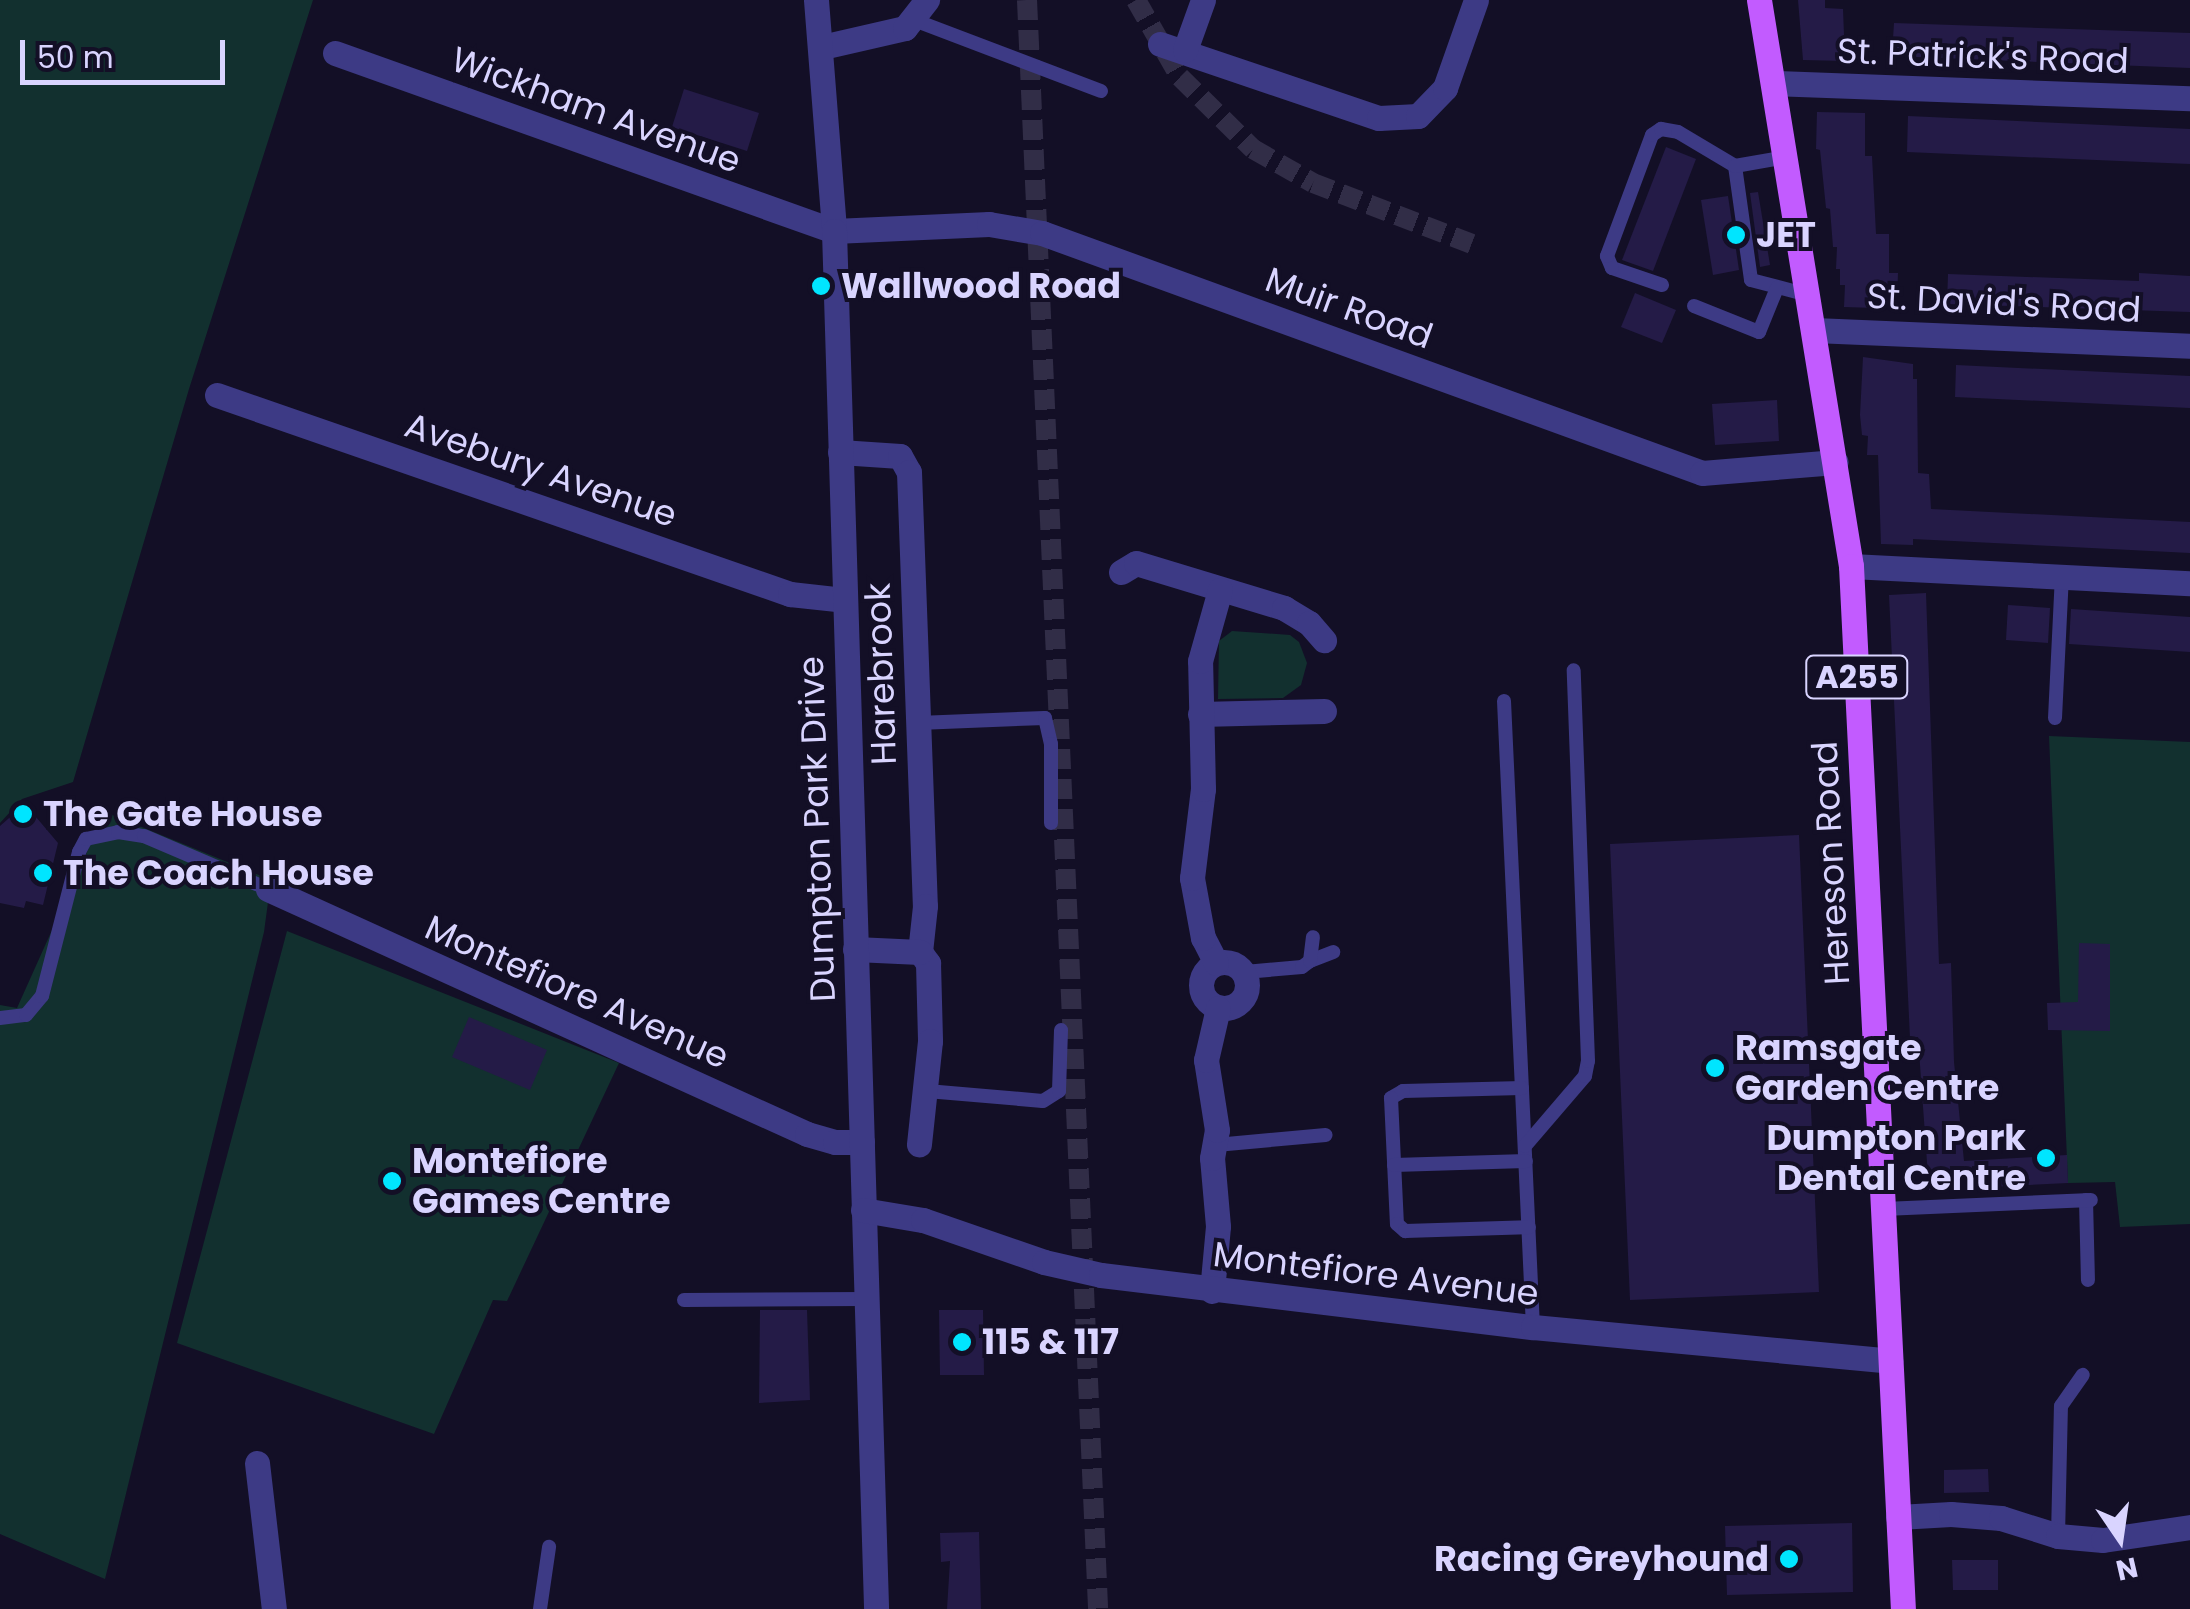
<!DOCTYPE html>
<style>
body{margin:0}
#map{position:relative;width:2190px;height:1609px;overflow:hidden;background:#130f26;font-family:Poppins,sans-serif}
div>[style]{position:absolute}
.green>*{inset:0;background:#12302f}
.building>*{inset:0;background:#241b47}
.pedestrian-tunnel>*{height:20px;margin-top:-10px;transform-origin:0;background:repeating-linear-gradient(90deg,#312d47 0 20px,transparent 0 30px)}
.service>*{height:14px;margin:-7px;padding:0 7px;transform-origin:7px;border-radius:7px;background:#3d3a85}
.minor>*{height:25px;margin:-12.5px;padding:0 12.5px;transform-origin:12.5px;border-radius:12.5px;background:#3d3a85}
.minor>.ring{margin:-12.5px;padding:0;box-sizing:content-box;background:none;border:25px solid #3d3a85;border-radius:50%}
.tertiary>*{height:25px;margin:-12.5px;padding:0 12.5px;transform-origin:12.5px;border-radius:12.5px;background:#3d3a85}
.primary>*{height:25px;margin:-12.5px;padding:0 12.5px;transform-origin:12.5px;border-radius:12.5px;background:#c25bff}
.dots>*{width:28px;height:28px;translate:-50% -50%;box-sizing:border-box;border:5px solid #130f26;border-radius:50%}
span{translate:-50% -50%;white-space:nowrap;text-align:center;line-height:1.15;-webkit-text-stroke:8px #130f26;paint-order:stroke}
.shield-label span{padding:2px 8px;background:#130f26;border:2px solid;border-radius:8px;-webkit-text-stroke-width:0}
.shield-label{font-size:32px;color:#d9d4ff;font-weight:700}
.street-label{font-size:35px;color:#d9d4ff}
.poi-label{font-size:35px;color:#d9d4ff;font-weight:700}
.left{translate:0 -50%;text-align:left}
.right{translate:-100% -50%;text-align:right}
.north{position:absolute;left:2070px;top:1489px;width:100px;height:100px;-webkit-text-stroke:8px #130f26;paint-order:stroke;rotate:167deg;font-size:28px;font-weight:700;line-height:40px;text-align:center;color:#d9d4ff}
.north::after{content:'';display:block;margin:auto;width:35px;height:45px;background:#d9d4ff;clip-path:polygon(50% 0,100% 100%,50% 72%,0 100%)}
.scale{position:absolute;left:20px;top:40px;width:205px;height:45px;box-sizing:border-box;border:5px solid #d9d4ff;border-top:0;padding-left:12px;font-size:30px;line-height:35px;white-space:nowrap;color:#d9d4ff;-webkit-text-stroke:8px #130f26;paint-order:stroke}
</style>
<div id="map">
<div class="green">
<i style="clip-path:polygon(0 0,313px 0,189px 389px,73px 782px,22px 799px,0 823px)"></i>
<i style="clip-path:polygon(1232px 631px,1290px 635px,1299px 642px,1307px 663px,1301px 685px,1283px 698px,1218px 699px,1219px 641px)"></i>
<i style="clip-path:polygon(2049px 736px,2190px 742px,2190px 1224px,2120px 1227px,2115px 1182px,2068px 1183px)"></i>
<i style="clip-path:polygon(105px 812px,271px 880px,264px 932px,105px 1579px,0 1534px,0 1005px,17px 1008px)"></i>
<i style="clip-path:polygon(287px 931px,619px 1063px,507px 1301px,493px 1300px,434px 1434px,177px 1343px)"></i>
</div>
<div class="building">
<i style="clip-path:polygon(1798px 0,1825px 0,1825px 8px,1843px 9px,1845px 61px,1803px 60px)"></i>
<i style="clip-path:polygon(1894px 23px,2190px 33px,2190px 68px,1892px 56px)"></i>
<i style="clip-path:polygon(684px 89px,759px 113px,747px 151px,672px 127px)"></i>
<i style="clip-path:polygon(1817px 112px,1865px 113px,1865px 156px,1872px 156px,1876px 234px,1889px 234px,1889px 273px,1898px 273px,1897px 300px,1877px 299px,1876px 308px,1844px 307px,1845px 285px,1840px 285px,1840px 269px,1836px 269px,1837px 247px,1833px 247px,1830px 209px,1826px 208px,1820px 150px,1816px 149px)"></i>
<i style="clip-path:polygon(1908px 116px,2190px 129px,2190px 164px,1907px 152px)"></i>
<i style="clip-path:polygon(1666px 147px,1696px 159px,1653px 271px,1622px 260px)"></i>
<i style="clip-path:polygon(1758px 192px,1770px 265px,1760px 267px,1750px 193px)"></i>
<i style="clip-path:polygon(1728px 196px,1739px 270px,1713px 275px,1701px 200px)"></i>
<i style="clip-path:polygon(2139px 273px,2190px 276px,2190px 312px,1947px 304px,1948px 274px,2139px 281px)"></i>
<i style="clip-path:polygon(1635px 293px,1676px 310px,1662px 343px,1621px 327px)"></i>
<i style="clip-path:polygon(1863px 357px,1913px 364px,1913px 379px,1917px 379px,1918px 473px,1929px 474px,1931px 509px,2190px 522px,2190px 553px,1913px 539px,1913px 545px,1881px 544px,1878px 455px,1867px 455px,1868px 436px,1862px 435px,1860px 415px)"></i>
<i style="clip-path:polygon(1956px 365px,2190px 376px,2190px 408px,1955px 397px)"></i>
<i style="clip-path:polygon(1777px 400px,1779px 441px,1715px 445px,1712px 404px)"></i>
<i style="clip-path:polygon(1926px 593px,1939px 964px,1951px 963px,1954px 1062px,1964px 1161px,2067px 1155px,2068px 1183px,1929px 1190px,1918px 1037px,1910px 1038px,1889px 595px)"></i>
<i style="clip-path:polygon(2008px 605px,2050px 608px,2048px 643px,2006px 640px)"></i>
<i style="clip-path:polygon(2071px 609px,2190px 617px,2190px 652px,2069px 644px)"></i>
<i style="clip-path:polygon(25px 804px,58px 843px,43px 905px,26px 901px,24px 908px,0 903px,0 826px)"></i>
<i style="clip-path:polygon(1799px 835px,1819px 1292px,1630px 1300px,1610px 844px)"></i>
<i style="clip-path:polygon(2079px 943px,2110px 944px,2110px 1031px,2048px 1030px,2047px 1003px,2078px 1002px)"></i>
<i style="clip-path:polygon(469px 1017px,547px 1050px,530px 1090px,452px 1057px)"></i>
<i style="clip-path:polygon(760px 1310px,807px 1310px,810px 1400px,759px 1403px)"></i>
<i style="clip-path:polygon(939px 1310px,983px 1310px,984px 1375px,940px 1375px)"></i>
<i style="clip-path:polygon(1988px 1469px,1989px 1492px,1944px 1493px,1944px 1470px)"></i>
<i style="clip-path:polygon(1852px 1523px,1853px 1592px,1727px 1595px,1725px 1526px)"></i>
<i style="clip-path:polygon(979px 1532px,981px 1609px,947px 1609px,950px 1561px,941px 1562px,940px 1533px)"></i>
<i style="clip-path:polygon(1952px 1560px,1998px 1560px,1998px 1590px,1953px 1590px)"></i>
</div>
<div class="pedestrian-tunnel">
<i style="left:1027px;top:0;width:1611px;rotate:87.47deg"></i>
<i style="left:1136px;top:0;width:89px;rotate:60.3deg"></i>
<i style="left:1180px;top:77px;width:103px;rotate:44.6deg"></i>
<i style="left:1253px;top:149px;width:69px;rotate:29.5deg"></i>
<i style="left:1313px;top:183px;width:170px;rotate:21deg"></i>
</div>
<div class="service">
<i style="left:914px;top:20px;width:200px;rotate:20.8deg"></i>
<i style="left:1735px;top:166px;width:115px;rotate:82deg"></i>
<i style="left:1751px;top:280px;width:59px;rotate:14.7deg"></i>
<i style="left:1662px;top:285px;width:53px;rotate:-161.2deg"></i>
<i style="left:1612px;top:268px;width:13px;rotate:-113deg"></i>
<i style="left:1607px;top:256px;width:129px;rotate:-69.6deg"></i>
<i style="left:1652px;top:135px;width:11px;rotate:-34deg"></i>
<i style="left:1661px;top:129px;width:17px;rotate:10deg"></i>
<i style="left:1678px;top:132px;width:66px;rotate:30.8deg"></i>
<i style="left:1735px;top:166px;width:53px;rotate:-9.8deg"></i>
<i style="left:1694px;top:306px;width:70px;rotate:21.8deg"></i>
<i style="left:1759px;top:332px;width:48px;rotate:-67.8deg"></i>
<i style="left:1504px;top:701px;width:627px;rotate:87.35deg"></i>
<i style="left:2055px;top:718px;width:141px;rotate:-87.2deg"></i>
<i style="left:918px;top:723px;width:127px;rotate:-2.3deg"></i>
<i style="left:1045px;top:718px;width:27px;rotate:77deg"></i>
<i style="left:1051px;top:744px;width:79px;rotate:90deg"></i>
<i style="left:1310px;top:961px;width:25px;rotate:-21deg"></i>
<i style="left:1245px;top:972px;width:57px;rotate:-5deg"></i>
<i style="left:1302px;top:967px;width:10px;rotate:-37deg"></i>
<i style="left:1310px;top:961px;width:24px;rotate:-83deg"></i>
<i style="left:0;top:1018px;width:26px;rotate:-7deg"></i>
<i style="left:26px;top:1015px;width:25px;rotate:-50deg"></i>
<i style="left:42px;top:996px;width:149px;rotate:-75.6deg"></i>
<i style="left:79px;top:852px;width:15px;rotate:-62deg"></i>
<i style="left:86px;top:839px;width:33px;rotate:-12deg"></i>
<i style="left:118px;top:832px;width:26px;rotate:9deg"></i>
<i style="left:144px;top:836px;width:135px;rotate:23.1deg"></i>
<i style="left:1522px;top:1088px;width:119px;rotate:178.6deg"></i>
<i style="left:1403px;top:1091px;width:14px;rotate:150deg"></i>
<i style="left:1391px;top:1098px;width:126px;rotate:87.3deg"></i>
<i style="left:1397px;top:1224px;width:11px;rotate:41deg"></i>
<i style="left:1405px;top:1231px;width:124px;rotate:-1.8deg"></i>
<i style="left:927px;top:1091px;width:116px;rotate:4.9deg"></i>
<i style="left:1043px;top:1101px;width:19px;rotate:-32deg"></i>
<i style="left:1059px;top:1091px;width:61px;rotate:-88.1deg"></i>
<i style="left:1216px;top:1145px;width:110px;rotate:-5.2deg"></i>
<i style="left:1525px;top:1146px;width:92px;rotate:-49.4deg"></i>
<i style="left:1585px;top:1076px;width:15px;rotate:-79deg"></i>
<i style="left:1588px;top:1061px;width:391px;rotate:-92.1deg"></i>
<i style="left:1394px;top:1165px;width:132px;rotate:-1.7deg"></i>
<i style="left:2086px;top:1200px;width:80px;rotate:88.6deg"></i>
<i style="left:1884px;top:1209px;width:207px;rotate:-2.5deg"></i>
<i style="left:684px;top:1300px;width:182px;rotate:-0.3deg"></i>
<i style="left:2058px;top:1536px;width:130px;rotate:-88.7deg"></i>
<i style="left:2061px;top:1406px;width:38px;rotate:-55deg"></i>
<i style="left:540px;top:1609px;width:63px;rotate:-81.7deg"></i>
</div>
<div class="minor">
<i style="left:1160px;top:44px;width:231px;rotate:18.7deg"></i>
<i style="left:1379px;top:118px;width:39px;rotate:-3deg"></i>
<i style="left:1418px;top:116px;width:39px;rotate:-46deg"></i>
<i style="left:1445px;top:88px;width:93px;rotate:-70.6deg"></i>
<i style="left:822px;top:47px;width:85px;rotate:-12.9deg"></i>
<i style="left:905px;top:28px;width:36px;rotate:-52deg"></i>
<i style="left:1185px;top:50px;width:53px;rotate:-70.2deg"></i>
<i style="left:335px;top:53px;width:530px;rotate:19.63deg"></i>
<i style="left:834px;top:231px;width:155px;rotate:-2.6deg"></i>
<i style="left:989px;top:224px;width:54px;rotate:9.6deg"></i>
<i style="left:1042px;top:233px;width:702px;rotate:19.98deg"></i>
<i style="left:1702px;top:473px;width:134px;rotate:-4.7deg"></i>
<i style="left:1774px;top:83px;width:416px;rotate:2.1deg"></i>
<i style="left:1814px;top:330px;width:376px;rotate:2.4deg"></i>
<i style="left:217px;top:395px;width:607px;rotate:19.15deg"></i>
<i style="left:790px;top:594px;width:54px;rotate:6.3deg"></i>
<i style="left:840px;top:452px;width:60px;rotate:3.8deg"></i>
<i style="left:900px;top:456px;width:18px;rotate:61deg"></i>
<i style="left:909px;top:472px;width:434px;rotate:87.9deg"></i>
<i style="left:925px;top:906px;width:46px;rotate:96.2deg"></i>
<i style="left:920px;top:952px;width:14px;rotate:54deg"></i>
<i style="left:928px;top:963px;width:78px;rotate:88.5deg"></i>
<i style="left:930px;top:1041px;width:104px;rotate:96.1deg"></i>
<i style="left:1851px;top:566px;width:339px;rotate:2.9deg"></i>
<i style="left:1121px;top:572px;width:17px;rotate:-31deg"></i>
<i style="left:1136px;top:563px;width:155px;rotate:16.9deg"></i>
<i style="left:1284px;top:608px;width:29px;rotate:31deg"></i>
<i style="left:1309px;top:623px;width:23px;rotate:49deg"></i>
<i style="left:1200px;top:714px;width:124px;rotate:-1.4deg"></i>
<i style="left:268px;top:889px;width:592px;rotate:24.44deg"></i>
<i style="left:807px;top:1134px;width:29px;rotate:16deg"></i>
<i style="left:835px;top:1142px;width:27px"></i>
<i style="left:855px;top:949px;width:65px;rotate:2.6deg"></i>
<i class="ring" style="left:1201px;top:962px;width:21px;height:21px"></i>
<i style="left:1216px;top:963px;width:28px;rotate:-117deg"></i>
<i style="left:1203px;top:938px;width:61px;rotate:-100.4deg"></i>
<i style="left:1192px;top:878px;width:90px;rotate:-83deg"></i>
<i style="left:1203px;top:789px;width:128px;rotate:-91.3deg"></i>
<i style="left:1200px;top:661px;width:74px;rotate:-74.3deg"></i>
<i style="left:1212px;top:1291px;width:65px;rotate:-84.7deg"></i>
<i style="left:1218px;top:1226px;width:68px;rotate:-95deg"></i>
<i style="left:1212px;top:1158px;width:28px;rotate:-80deg"></i>
<i style="left:1217px;top:1130px;width:71px;rotate:-98.9deg"></i>
<i style="left:1206px;top:1060px;width:53px;rotate:-77deg"></i>
<i style="left:257px;top:1463px;width:147px;rotate:83.4deg"></i>
<i style="left:1898px;top:1517px;width:53px;rotate:-3.2deg"></i>
<i style="left:1951px;top:1514px;width:50px;rotate:4.6deg"></i>
<i style="left:2001px;top:1518px;width:60px;rotate:17.5deg"></i>
<i style="left:2058px;top:1536px;width:45px;rotate:5.1deg"></i>
<i style="left:2103px;top:1540px;width:88px;rotate:-8.5deg"></i>
</div>
<div class="tertiary">
<i style="left:816px;top:0;width:232px;rotate:85.5deg"></i>
<i style="left:834px;top:231px;width:1379px;rotate:88.25deg"></i>
<i style="left:863px;top:1210px;width:61px;rotate:9.5deg"></i>
<i style="left:923px;top:1220px;width:128px;rotate:19.1deg"></i>
<i style="left:1044px;top:1262px;width:58px;rotate:12.8deg"></i>
<i style="left:1101px;top:1275px;width:435px;rotate:6.9deg"></i>
<i style="left:1533px;top:1327px;width:359px;rotate:5.4deg"></i>
</div>
<div class="primary">
<i style="left:1759px;top:0;width:573px;rotate:80.77deg"></i>
<i style="left:1851px;top:566px;width:1044px;rotate:87.15deg"></i>
</div>
<div class="dots">
<i style="left:1736px;top:235px;background:#00e5ff"></i>
<i style="left:821px;top:286px;background:#00e5ff"></i>
<i style="left:23px;top:814px;background:#00e5ff"></i>
<i style="left:43px;top:873px;background:#00e5ff"></i>
<i style="left:1715px;top:1068px;background:#00e5ff"></i>
<i style="left:2046px;top:1158px;background:#00e5ff"></i>
<i style="left:392px;top:1181px;background:#00e5ff"></i>
<i style="left:962px;top:1342px;background:#00e5ff"></i>
<i style="left:1789px;top:1559px;background:#00e5ff"></i>
</div>
<div class="shield-label">
<span style="left:1857px;top:677px">A255</span>
</div>
<div class="street-label">
<span style="left:1983px;top:56px;rotate:2deg">St. Patrick's Road</span>
<span style="left:596px;top:110px;rotate:20deg">Wickham Avenue</span>
<span style="left:2004px;top:303px;rotate:3deg">St. David's Road</span>
<span style="left:1349px;top:308px;rotate:20deg">Muir Road</span>
<span style="left:541px;top:470px;rotate:19deg">Avebury Avenue</span>
<span style="left:881px;top:674px;rotate:-92deg">Harebrook</span>
<span style="left:817px;top:829px;rotate:-92deg">Dumpton Park Drive</span>
<span style="left:1831px;top:863px;rotate:-93deg">Hereson Road</span>
<span style="left:577px;top:992px;rotate:24deg">Montefiore Avenue</span>
<span style="left:1376px;top:1274px;rotate:7deg">Montefiore Avenue</span>
</div>
<div class="poi-label">
<span class="left" style="left:1756px;top:235px">JET</span>
<span class="left" style="left:841px;top:286px">Wallwood Road</span>
<span class="left" style="left:43px;top:814px">The Gate House</span>
<span class="left" style="left:63px;top:873px">The Coach House</span>
<span class="left" style="left:1735px;top:1068px">Ramsgate<br>Garden Centre</span>
<span class="right" style="left:2026px;top:1158px">Dumpton Park<br>Dental Centre</span>
<span class="left" style="left:412px;top:1181px">Montefiore<br>Games Centre</span>
<span class="left" style="left:982px;top:1342px">115 &amp; 117</span>
<span class="right" style="left:1769px;top:1559px">Racing Greyhound</span>
</div>
<div class="north">N</div>
<div class="scale">50 m</div>
</div>
